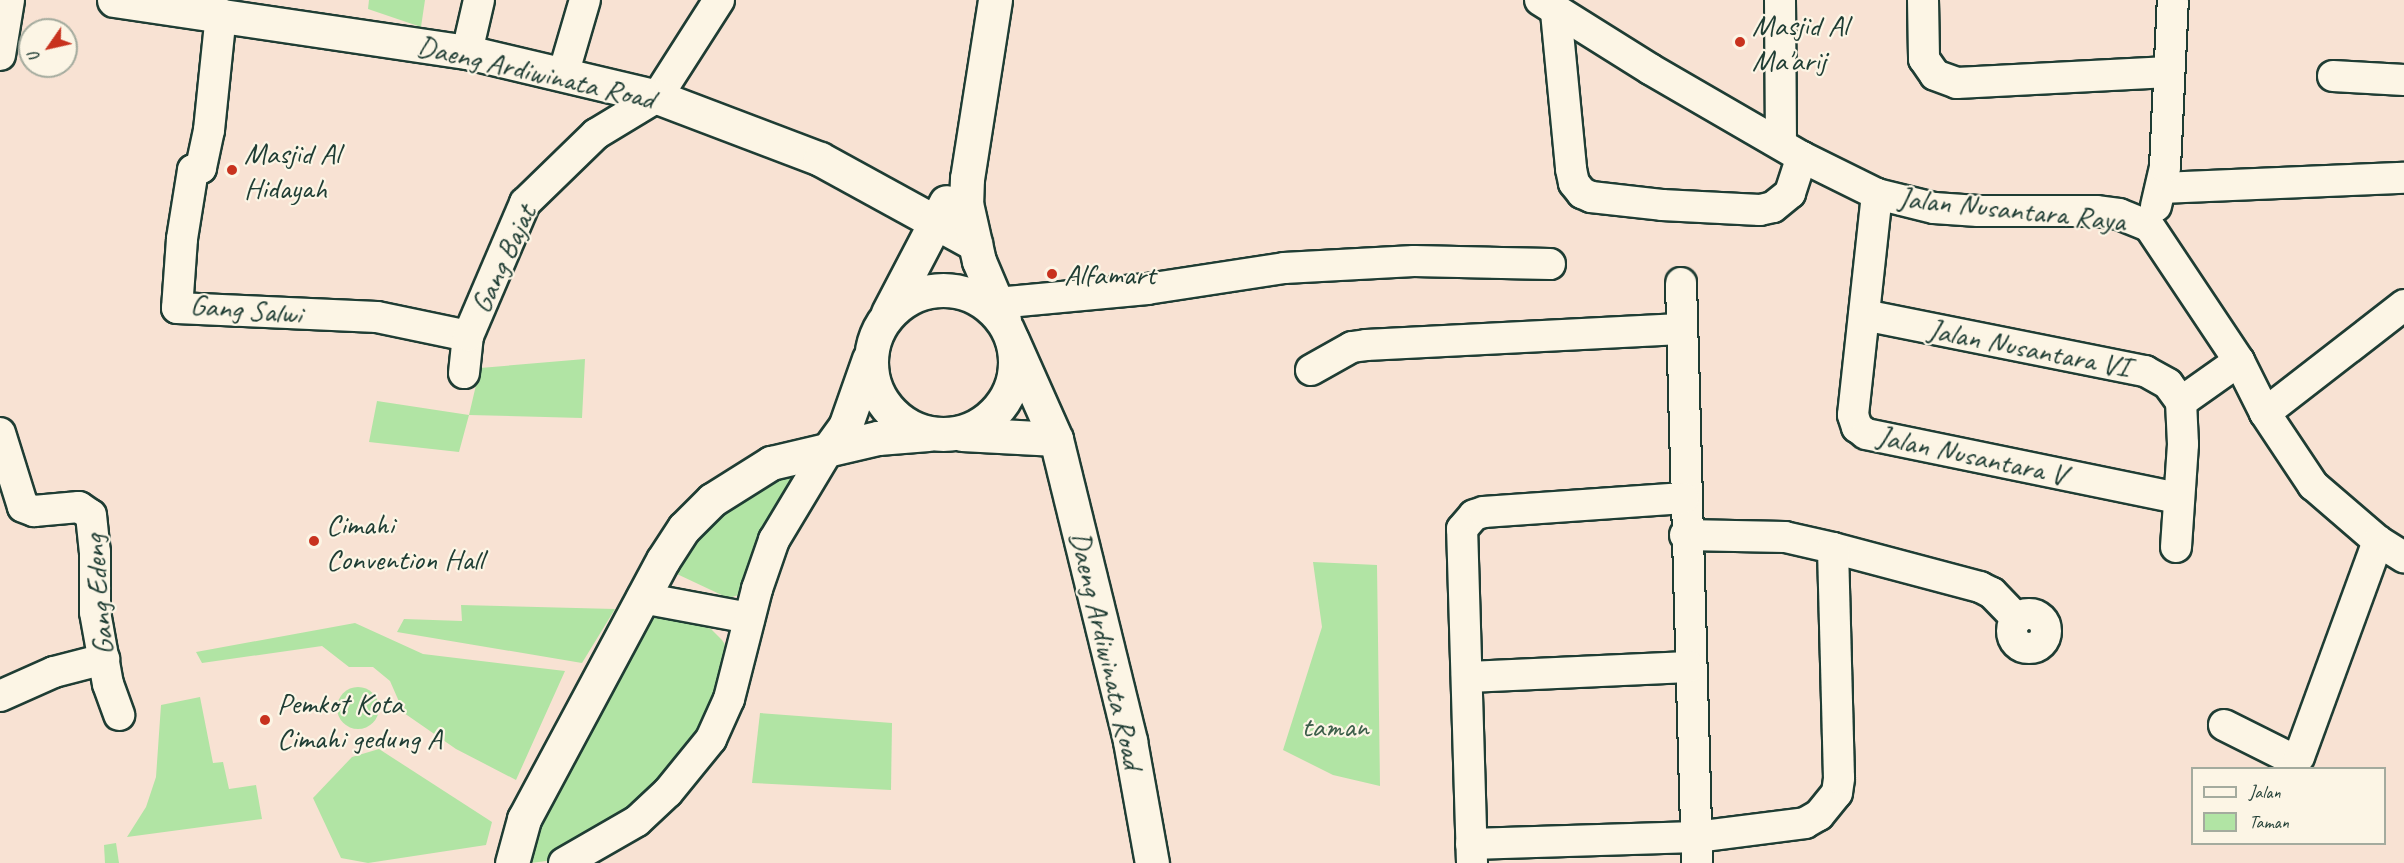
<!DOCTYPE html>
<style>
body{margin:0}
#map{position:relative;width:2404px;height:863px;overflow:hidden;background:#f8e2d3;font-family:Caveat,sans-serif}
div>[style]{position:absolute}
.green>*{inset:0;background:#b1e4a4}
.round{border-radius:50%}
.roads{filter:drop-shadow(2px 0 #1f3d34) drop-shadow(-2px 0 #1f3d34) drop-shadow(0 2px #1f3d34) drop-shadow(0 -2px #1f3d34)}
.street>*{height:30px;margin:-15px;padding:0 15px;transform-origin:15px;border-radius:15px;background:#fcf5e5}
.street>.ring{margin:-15px;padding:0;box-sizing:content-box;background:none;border:30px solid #fcf5e5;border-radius:50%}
.secondary>*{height:33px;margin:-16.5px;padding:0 16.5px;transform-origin:16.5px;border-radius:16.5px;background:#fcf5e5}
.secondary>.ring{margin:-16.5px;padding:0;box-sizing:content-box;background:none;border:33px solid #fcf5e5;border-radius:50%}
.dots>*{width:16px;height:16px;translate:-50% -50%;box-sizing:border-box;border:3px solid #fcf5e5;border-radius:50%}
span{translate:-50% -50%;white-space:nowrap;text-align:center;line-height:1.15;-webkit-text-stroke:4.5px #fcf5e5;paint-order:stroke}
.poi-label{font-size:30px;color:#1f3d34}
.left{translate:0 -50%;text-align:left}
.street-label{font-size:30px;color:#1f3d34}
.park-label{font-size:30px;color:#3c5e4a}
.legend{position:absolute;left:2191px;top:767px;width:195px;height:78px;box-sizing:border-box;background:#fcf5e5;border:2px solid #a4ab9e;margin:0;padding:8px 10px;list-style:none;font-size:18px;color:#1f3d34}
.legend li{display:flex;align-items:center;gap:12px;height:30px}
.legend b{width:30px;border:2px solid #a4ab9e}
.north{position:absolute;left:18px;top:18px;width:60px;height:60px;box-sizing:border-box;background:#fcf5e5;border:2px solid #a4ab9e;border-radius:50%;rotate:236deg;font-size:16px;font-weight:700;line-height:24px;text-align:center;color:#1f3d34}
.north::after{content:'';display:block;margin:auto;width:21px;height:27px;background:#c8321e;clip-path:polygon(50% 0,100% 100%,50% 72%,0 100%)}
</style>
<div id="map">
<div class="green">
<i style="clip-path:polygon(369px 0,425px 0,421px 27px,368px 9px)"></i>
<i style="clip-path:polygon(585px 359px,582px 418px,469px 415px,459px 452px,369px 442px,377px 401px,469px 415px,480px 368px)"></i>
<i style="clip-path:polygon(786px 458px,796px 485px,750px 592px,728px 598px,662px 567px,696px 516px)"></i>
<i style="clip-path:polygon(1313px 562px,1377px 565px,1380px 786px,1333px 775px,1283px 750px,1322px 627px)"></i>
<i style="clip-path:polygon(461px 605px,615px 609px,582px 663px,397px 632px,404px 619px,462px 621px)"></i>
<i style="clip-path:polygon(667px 615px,711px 629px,722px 640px,731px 654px,722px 698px,661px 788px,555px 860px,530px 863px,546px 806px,647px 619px)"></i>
<i style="clip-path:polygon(355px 623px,423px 654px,565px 671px,516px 780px,456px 749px,404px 713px,390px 681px,373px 667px,349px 667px,322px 646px,202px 663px,196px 652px)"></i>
<i class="round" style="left:337px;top:687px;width:42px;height:42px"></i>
<i style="clip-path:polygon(200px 697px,213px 763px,223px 762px,229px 789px,256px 785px,262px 819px,127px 837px,146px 807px,156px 777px,161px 705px)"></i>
<i style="clip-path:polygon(760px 713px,892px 723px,891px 790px,752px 783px)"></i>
<i style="clip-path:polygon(379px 749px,492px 822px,486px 845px,368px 863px,341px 858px,313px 798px,352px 757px)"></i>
<i style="clip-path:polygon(116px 843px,119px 863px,105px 863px,104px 845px)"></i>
</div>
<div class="roads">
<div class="street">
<i style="left:1540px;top:0;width:130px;rotate:32.1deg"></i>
<i style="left:1650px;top:69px;width:176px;rotate:30.1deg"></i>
<i style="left:1802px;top:157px;width:84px;rotate:26.3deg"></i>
<i style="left:1877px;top:194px;width:59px;rotate:13.8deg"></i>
<i style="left:1934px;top:208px;width:44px;rotate:3.9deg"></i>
<i style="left:1978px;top:211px;width:118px"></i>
<i style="left:2096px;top:211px;width:23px;rotate:7deg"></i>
<i style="left:2119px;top:214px;width:32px;rotate:22deg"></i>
<i style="left:2149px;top:226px;width:162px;rotate:56.3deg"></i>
<i style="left:2239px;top:361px;width:58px;rotate:63.4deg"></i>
<i style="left:2265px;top:413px;width:87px;rotate:56.3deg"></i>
<i style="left:2313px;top:485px;width:86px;rotate:40.7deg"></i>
<i style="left:2378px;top:541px;width:31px;rotate:32deg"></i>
<i style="left:1780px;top:0;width:144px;rotate:89.6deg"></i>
<i style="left:1923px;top:0;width:59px;rotate:89deg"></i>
<i style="left:1924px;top:59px;width:19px;rotate:55deg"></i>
<i style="left:1935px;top:75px;width:23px;rotate:20deg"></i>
<i style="left:1957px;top:83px;width:212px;rotate:-3deg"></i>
<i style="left:1556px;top:12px;width:158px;rotate:84.5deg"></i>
<i style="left:1571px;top:169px;width:14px;rotate:78deg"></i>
<i style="left:1574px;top:183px;width:13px;rotate:51deg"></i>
<i style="left:1582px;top:193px;width:10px;rotate:24deg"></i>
<i style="left:1591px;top:197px;width:71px;rotate:6.4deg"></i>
<i style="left:1662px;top:205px;width:98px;rotate:2.9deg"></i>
<i style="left:1760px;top:210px;width:13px;rotate:-13deg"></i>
<i style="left:1773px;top:207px;width:22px;rotate:-39deg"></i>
<i style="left:1790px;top:193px;width:38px;rotate:-72deg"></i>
<i style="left:221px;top:14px;width:117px;rotate:95.9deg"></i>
<i style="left:209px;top:130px;width:39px;rotate:102deg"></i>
<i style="left:201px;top:168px;width:8px;rotate:166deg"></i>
<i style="left:193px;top:170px;width:70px;rotate:99.1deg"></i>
<i style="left:182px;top:239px;width:69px;rotate:94.1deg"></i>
<i style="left:177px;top:308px;width:200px;rotate:2.6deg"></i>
<i style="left:377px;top:317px;width:93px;rotate:11.8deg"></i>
<i style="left:467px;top:52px;width:53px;rotate:-77deg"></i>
<i style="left:0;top:55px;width:56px;rotate:-80.7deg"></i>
<i style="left:563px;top:75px;width:78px;rotate:-73.7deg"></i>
<i style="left:2333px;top:76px;width:71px;rotate:3.2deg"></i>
<i style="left:2161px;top:188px;width:243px;rotate:-2.4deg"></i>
<i style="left:1877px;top:194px;width:222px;rotate:96.2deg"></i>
<i style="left:1853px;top:415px;width:13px;rotate:72deg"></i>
<i style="left:1857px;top:427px;width:11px;rotate:38deg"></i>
<i style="left:1866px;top:434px;width:318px;rotate:11.6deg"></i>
<i style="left:2156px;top:206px;width:40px;rotate:-77deg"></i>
<i style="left:2165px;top:167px;width:167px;rotate:-87.3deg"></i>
<i style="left:1681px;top:283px;width:580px;rotate:88.42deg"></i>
<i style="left:997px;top:303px;width:151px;rotate:-5.3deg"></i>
<i style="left:1147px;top:289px;width:139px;rotate:-8.7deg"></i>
<i style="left:1284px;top:268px;width:130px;rotate:-3.1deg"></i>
<i style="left:1414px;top:261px;width:136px;rotate:1.3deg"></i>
<i style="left:1864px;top:315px;width:287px;rotate:11.3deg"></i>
<i style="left:2145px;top:371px;width:26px;rotate:29deg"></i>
<i style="left:2168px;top:384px;width:22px;rotate:54deg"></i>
<i style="left:1311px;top:370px;width:47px;rotate:-29.3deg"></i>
<i style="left:1352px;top:347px;width:14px;rotate:-8deg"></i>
<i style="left:1366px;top:345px;width:315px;rotate:-2.9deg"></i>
<i style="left:464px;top:373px;width:37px;rotate:-84deg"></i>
<i style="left:468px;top:336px;width:145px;rotate:-66.8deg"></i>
<i style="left:525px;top:203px;width:99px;rotate:-44.2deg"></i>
<i style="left:596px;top:134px;width:71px;rotate:-31.2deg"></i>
<i style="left:657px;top:97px;width:115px;rotate:-57.4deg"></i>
<i style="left:2181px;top:402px;width:71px;rotate:-35.3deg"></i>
<i style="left:2265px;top:413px;width:176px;rotate:-37.8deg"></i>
<i style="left:0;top:433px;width:77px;rotate:72.7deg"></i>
<i style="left:23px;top:507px;width:12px;rotate:20deg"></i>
<i style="left:34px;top:511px;width:45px;rotate:-5.1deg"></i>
<i style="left:79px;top:507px;width:14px;rotate:34deg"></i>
<i style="left:91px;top:515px;width:37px;rotate:84deg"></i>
<i style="left:95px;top:552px;width:60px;rotate:90deg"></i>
<i style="left:95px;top:612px;width:73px;rotate:79.8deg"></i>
<i style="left:108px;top:684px;width:33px;rotate:70deg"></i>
<i style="left:1685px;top:535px;width:100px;rotate:1.1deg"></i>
<i style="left:1785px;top:537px;width:49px;rotate:12.9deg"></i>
<i style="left:1833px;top:548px;width:152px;rotate:14.9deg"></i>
<i style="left:1980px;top:587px;width:13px;rotate:27deg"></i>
<i style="left:1992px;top:593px;width:36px;rotate:46deg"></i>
<i style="left:2176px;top:547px;width:103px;rotate:-86.1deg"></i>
<i style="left:2183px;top:444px;width:42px;rotate:-92.7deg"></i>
<i style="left:642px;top:598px;width:109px;rotate:10.6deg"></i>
<i class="ring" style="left:2012px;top:614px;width:4px;height:4px"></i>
<i style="left:1467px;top:677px;width:223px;rotate:-2.6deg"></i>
<i style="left:0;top:696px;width:59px;rotate:-24deg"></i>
<i style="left:54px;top:672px;width:52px;rotate:-14.6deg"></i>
<i style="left:2224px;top:725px;width:76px;rotate:26.6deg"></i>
<i style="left:2292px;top:759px;width:7px;rotate:-16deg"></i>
<i style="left:2299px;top:757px;width:230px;rotate:-69.9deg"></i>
<i style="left:1471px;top:844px;width:225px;rotate:-1.8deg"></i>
<i style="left:1696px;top:837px;width:110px;rotate:-7.3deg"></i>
<i style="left:1805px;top:823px;width:16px;rotate:-30deg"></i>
<i style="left:1819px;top:815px;width:28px;rotate:-51deg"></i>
<i style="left:1837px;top:793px;width:15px;rotate:-82deg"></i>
<i style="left:1839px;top:778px;width:230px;rotate:-91.5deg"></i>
<i style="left:564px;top:863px;width:84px;rotate:-29.9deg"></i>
<i style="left:637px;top:821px;width:42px;rotate:-43.1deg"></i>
<i style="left:668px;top:792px;width:68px;rotate:-50.9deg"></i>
<i style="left:711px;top:739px;width:44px;rotate:-65.8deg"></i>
<i style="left:729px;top:699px;width:114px;rotate:-75.7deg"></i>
<i style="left:757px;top:589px;width:52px;rotate:-70.9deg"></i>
<i style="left:774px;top:540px;width:105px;rotate:-59deg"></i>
<i style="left:1472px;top:863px;width:334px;rotate:-91.7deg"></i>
<i style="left:1462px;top:529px;width:18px;rotate:-49deg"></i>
<i style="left:1474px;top:515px;width:10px;rotate:-17deg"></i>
<i style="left:1484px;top:512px;width:200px;rotate:-4deg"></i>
</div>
<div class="secondary">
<i style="left:114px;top:0;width:357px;rotate:8.4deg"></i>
<i style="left:467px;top:52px;width:195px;rotate:13.3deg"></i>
<i style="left:657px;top:97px;width:174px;rotate:20.8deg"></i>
<i style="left:820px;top:159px;width:177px;rotate:28.7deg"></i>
<i style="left:995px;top:0;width:180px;rotate:98.9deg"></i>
<i style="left:967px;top:178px;width:25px;rotate:92deg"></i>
<i style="left:966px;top:203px;width:59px;rotate:77.4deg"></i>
<i style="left:979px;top:261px;width:64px;rotate:67deg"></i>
<i class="ring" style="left:871px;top:290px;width:111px;height:111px"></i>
<i style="left:888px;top:313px;width:125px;rotate:-62.4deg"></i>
<i style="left:1012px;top:340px;width:108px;rotate:66deg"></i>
<i style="left:1056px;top:439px;width:311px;rotate:76.2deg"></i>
<i style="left:1130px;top:741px;width:124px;rotate:79.8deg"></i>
<i style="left:962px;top:434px;width:94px;rotate:3deg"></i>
<i style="left:828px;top:450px;width:29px;rotate:-54deg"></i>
<i style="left:845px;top:427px;width:72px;rotate:-70.6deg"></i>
<i style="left:512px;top:863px;width:46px;rotate:-74.7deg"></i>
<i style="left:524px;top:819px;width:294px;rotate:-61.8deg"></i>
<i style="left:663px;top:560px;width:38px;rotate:-57deg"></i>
<i style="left:684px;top:528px;width:40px;rotate:-45deg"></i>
<i style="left:712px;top:500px;width:70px;rotate:-32.1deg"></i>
<i style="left:771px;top:463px;width:110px;rotate:-13.2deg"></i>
<i style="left:878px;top:438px;width:50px;rotate:-4.6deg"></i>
</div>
</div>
<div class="dots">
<i style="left:1740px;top:42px;background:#c8321e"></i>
<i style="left:232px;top:170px;background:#c8321e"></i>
<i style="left:1052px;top:274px;background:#c8321e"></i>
<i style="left:314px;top:541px;background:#c8321e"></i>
<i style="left:265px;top:720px;background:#c8321e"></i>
</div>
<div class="poi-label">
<span class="left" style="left:1752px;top:42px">Masjid Al<br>Ma'arij</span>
<span class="left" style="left:244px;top:170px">Masjid Al<br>Hidayah</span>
<span class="left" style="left:1064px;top:274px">Alfamart</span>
<span class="left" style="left:326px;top:541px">Cimahi<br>Convention Hall</span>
<span class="left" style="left:277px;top:720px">Pemkot Kota<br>Cimahi gedung A</span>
</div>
<div class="street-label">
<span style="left:536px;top:72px;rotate:13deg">Daeng Ardiwinata Road</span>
<span style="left:2012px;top:209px;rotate:6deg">Jalan Nusantara Raya</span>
<span style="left:503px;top:259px;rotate:-65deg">Gang Bajat</span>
<span style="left:246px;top:309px;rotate:5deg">Gang Salwi</span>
<span style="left:2029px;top:348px;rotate:11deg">Jalan Nusantara VI</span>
<span style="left:1972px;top:455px;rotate:12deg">Jalan Nusantara V</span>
<span style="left:98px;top:595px;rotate:-95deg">Gang Edeng</span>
<span style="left:1107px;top:650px;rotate:77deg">Daeng Ardiwinata Road</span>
</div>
<div class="park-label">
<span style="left:1335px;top:726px">taman</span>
</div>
<ul class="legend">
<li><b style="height:8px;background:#fcf5e5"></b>Jalan</li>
<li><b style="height:16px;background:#b1e4a4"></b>Taman</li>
</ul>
<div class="north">U</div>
</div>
